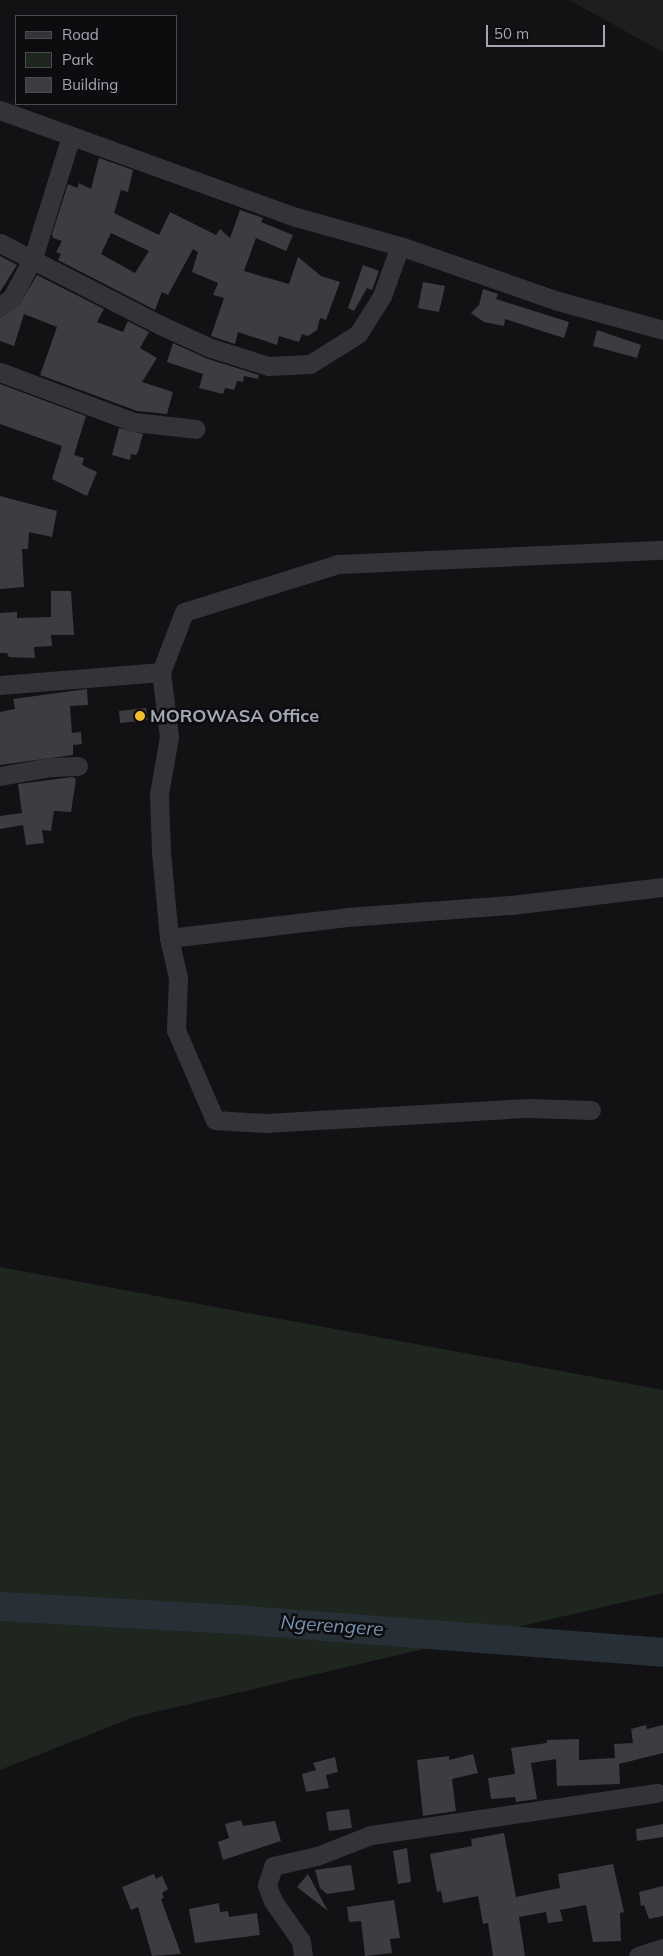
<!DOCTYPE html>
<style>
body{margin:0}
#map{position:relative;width:663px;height:1956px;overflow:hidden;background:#121214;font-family:Mulish,sans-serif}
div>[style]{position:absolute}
.built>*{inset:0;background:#1e1e21}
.green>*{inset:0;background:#1e261f}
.river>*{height:29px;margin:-14.5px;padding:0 14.5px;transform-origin:14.5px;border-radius:14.5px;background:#283037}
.building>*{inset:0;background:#3c3c41}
.street>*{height:19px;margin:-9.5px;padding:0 9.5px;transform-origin:9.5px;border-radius:9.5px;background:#333339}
.dots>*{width:14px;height:14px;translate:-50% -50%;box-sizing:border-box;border:2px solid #0d0d0f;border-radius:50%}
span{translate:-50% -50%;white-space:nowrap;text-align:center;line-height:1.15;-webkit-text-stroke:5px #0d0d0f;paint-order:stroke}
.poi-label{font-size:18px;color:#a3a7b5;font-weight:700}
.left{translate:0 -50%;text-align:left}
.water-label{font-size:19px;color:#7993b1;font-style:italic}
.legend{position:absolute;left:15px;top:15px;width:162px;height:90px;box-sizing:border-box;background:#0d0d0f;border:1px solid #494b51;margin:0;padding:6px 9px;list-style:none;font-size:15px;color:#a3a7b5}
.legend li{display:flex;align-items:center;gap:10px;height:25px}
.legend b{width:25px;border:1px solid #494b51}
.scale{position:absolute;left:486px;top:25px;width:119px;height:22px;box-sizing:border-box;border:2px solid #a3a7b5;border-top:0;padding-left:6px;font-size:15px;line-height:18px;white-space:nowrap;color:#a3a7b5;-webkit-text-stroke:4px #0d0d0f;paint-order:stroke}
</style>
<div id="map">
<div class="built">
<i style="clip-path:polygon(569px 0,663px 0,663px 52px)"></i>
</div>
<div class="green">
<i style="clip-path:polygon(0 1267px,663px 1390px,663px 1593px,134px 1717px,0 1770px)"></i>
</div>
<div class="river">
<i style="left:0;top:1606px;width:235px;rotate:3.2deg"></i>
<i style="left:235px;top:1619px;width:429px;rotate:4.4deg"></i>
</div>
<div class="building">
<i style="clip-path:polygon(evenodd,99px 158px,133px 170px,128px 192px,121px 190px,114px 213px,159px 235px,170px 212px,216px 235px,220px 229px,230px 238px,240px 210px,263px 218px,261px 222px,293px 235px,286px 251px,256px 238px,244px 271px,289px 284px,298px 257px,321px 276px,340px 282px,326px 320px,320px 318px,317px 330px,308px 336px,302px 334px,299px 342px,279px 336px,277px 345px,238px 332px,235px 344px,211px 336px,224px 298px,213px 295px,218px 283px,192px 272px,198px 252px,193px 249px,168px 295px,162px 292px,155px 310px,58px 260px,61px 254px,56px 252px,62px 241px,53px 238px,52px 234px,68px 184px,77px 188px,79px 183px,91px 189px,99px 158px,111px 233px,149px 251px,135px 273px,101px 254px,111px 233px)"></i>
<i style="clip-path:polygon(0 256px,17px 265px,0 292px)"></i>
<i style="clip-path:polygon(363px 265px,379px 271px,372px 290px,367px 288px,354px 311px,348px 308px)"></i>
<i style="clip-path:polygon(37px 275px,104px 309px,97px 322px,123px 332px,128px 321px,149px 332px,140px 348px,157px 358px,142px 382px,173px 392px,167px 414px,137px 411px,40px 375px,57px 327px,24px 314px,14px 346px,0 341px,0 318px,19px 305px)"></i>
<i style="clip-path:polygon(423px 282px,445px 286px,439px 312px,418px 308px)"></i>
<i style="clip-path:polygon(483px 289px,498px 294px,496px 299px,569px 322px,564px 338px,505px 319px,504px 326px,484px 322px,471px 313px,479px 305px)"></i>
<i style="clip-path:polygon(597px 330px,641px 345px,637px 358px,593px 346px)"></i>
<i style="clip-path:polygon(173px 343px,208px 359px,259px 375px,258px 379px,244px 376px,243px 382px,237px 381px,234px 390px,225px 388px,223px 394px,199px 388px,203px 374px,167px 362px)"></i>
<i style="clip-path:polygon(0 384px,86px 416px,74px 455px,84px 458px,82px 465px,97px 472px,87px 496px,52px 479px,62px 446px,0 424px)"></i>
<i style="clip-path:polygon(119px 428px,143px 434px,138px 452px,136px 455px,131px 454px,130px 460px,112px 455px)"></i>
<i style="clip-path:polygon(0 496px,57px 511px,52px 537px,29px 532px,28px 549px,22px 549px,24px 587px,0 589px)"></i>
<i style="clip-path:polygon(51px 591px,71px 591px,74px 635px,51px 635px,52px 646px,34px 647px,35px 658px,9px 657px,7px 653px,0 653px,0 613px,17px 612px,17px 618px,51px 617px)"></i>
<i style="clip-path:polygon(87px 689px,88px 705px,70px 706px,72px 733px,81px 732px,82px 744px,73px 745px,73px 755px,0 765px,0 712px,15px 709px,13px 699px)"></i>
<i style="clip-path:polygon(146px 708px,148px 720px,120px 723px,119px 711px)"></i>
<i style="clip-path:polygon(72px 777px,76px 779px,71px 812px,54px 811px,51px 831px,42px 830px,44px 843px,26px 845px,23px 825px,0 829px,0 816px,22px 813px,18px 784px)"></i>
<i style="clip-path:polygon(646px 1725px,647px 1729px,663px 1725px,663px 1753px,619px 1764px,620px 1784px,557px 1786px,556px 1759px,531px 1763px,537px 1799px,516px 1802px,515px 1797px,491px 1799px,488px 1778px,515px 1774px,511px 1748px,547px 1743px,547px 1740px,579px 1739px,579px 1760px,615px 1758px,614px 1744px,633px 1743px,631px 1729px)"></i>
<i style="clip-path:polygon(473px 1754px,478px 1773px,452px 1779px,456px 1811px,423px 1816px,417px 1760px,449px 1756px,449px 1760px)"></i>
<i style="clip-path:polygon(335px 1757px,338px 1772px,326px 1775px,329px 1788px,306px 1792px,302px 1774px,316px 1770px,313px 1763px)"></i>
<i style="clip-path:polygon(349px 1809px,352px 1828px,329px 1831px,326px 1812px)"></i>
<i style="clip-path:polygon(241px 1820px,243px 1826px,275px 1821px,281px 1841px,223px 1860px,218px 1842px,229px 1838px,225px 1824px)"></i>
<i style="clip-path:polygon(663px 1824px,663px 1837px,637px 1841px,636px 1829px)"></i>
<i style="clip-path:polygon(504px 1833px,516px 1897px,560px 1888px,558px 1874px,613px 1864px,624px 1912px,620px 1913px,621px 1941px,593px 1942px,586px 1905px,560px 1910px,563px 1921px,548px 1923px,546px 1912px,519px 1917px,525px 1956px,493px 1956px,488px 1923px,483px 1924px,478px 1896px,443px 1903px,441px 1891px,437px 1892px,430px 1854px,472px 1846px,471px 1839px)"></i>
<i style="clip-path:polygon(407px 1848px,411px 1882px,398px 1884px,393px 1851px)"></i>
<i style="clip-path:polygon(351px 1865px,355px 1890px,327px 1894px,320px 1888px,315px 1870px)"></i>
<i style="clip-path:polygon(154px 1874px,156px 1879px,162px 1876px,168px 1889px,162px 1893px,164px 1898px,161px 1899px,181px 1954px,152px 1956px,138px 1907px,131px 1910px,122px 1887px)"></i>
<i style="clip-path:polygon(308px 1874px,328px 1911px,297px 1887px)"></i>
<i style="clip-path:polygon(663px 1886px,663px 1916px,649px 1919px,644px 1905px,641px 1906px,639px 1892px)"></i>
<i style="clip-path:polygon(394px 1900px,400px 1938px,390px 1939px,392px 1953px,365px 1956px,361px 1921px,349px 1922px,347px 1907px)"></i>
<i style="clip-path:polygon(219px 1903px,220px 1912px,228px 1911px,229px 1917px,257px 1913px,260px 1935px,195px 1943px,189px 1909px)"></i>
</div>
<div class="street">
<i style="left:0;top:110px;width:315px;rotate:19.9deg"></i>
<i style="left:296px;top:217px;width:108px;rotate:15.6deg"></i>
<i style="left:400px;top:246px;width:167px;rotate:19.2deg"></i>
<i style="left:558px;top:301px;width:109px;rotate:15.4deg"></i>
<i style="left:0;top:243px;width:180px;rotate:27.1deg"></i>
<i style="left:160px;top:325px;width:56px;rotate:24.3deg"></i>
<i style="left:211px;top:348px;width:60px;rotate:17.5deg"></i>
<i style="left:268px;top:366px;width:42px;rotate:-2.7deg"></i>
<i style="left:310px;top:364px;width:57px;rotate:-32deg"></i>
<i style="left:358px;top:334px;width:45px;rotate:-57.7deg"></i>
<i style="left:382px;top:296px;width:53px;rotate:-70.2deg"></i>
<i style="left:0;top:307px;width:16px;rotate:-40deg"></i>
<i style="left:12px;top:297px;width:44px;rotate:-61.7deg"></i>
<i style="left:33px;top:258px;width:128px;rotate:-72.7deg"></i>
<i style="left:0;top:372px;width:143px;rotate:20.5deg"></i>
<i style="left:134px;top:422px;width:62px;rotate:6.4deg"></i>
<i style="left:161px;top:672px;width:64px;rotate:-69deg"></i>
<i style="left:184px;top:612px;width:161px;rotate:-17.3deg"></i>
<i style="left:338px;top:564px;width:325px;rotate:-2.5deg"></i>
<i style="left:0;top:685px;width:162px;rotate:-4.6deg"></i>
<i style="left:161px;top:672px;width:65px;rotate:83deg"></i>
<i style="left:169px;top:737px;width:58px;rotate:100deg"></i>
<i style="left:159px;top:794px;width:58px;rotate:88deg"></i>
<i style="left:161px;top:852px;width:86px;rotate:84.7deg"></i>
<i style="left:169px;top:938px;width:41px;rotate:77.3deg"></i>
<i style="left:178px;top:978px;width:52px;rotate:92.2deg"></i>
<i style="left:176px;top:1030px;width:98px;rotate:66.6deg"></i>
<i style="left:215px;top:1120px;width:51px;rotate:3.4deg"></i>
<i style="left:266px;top:1123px;width:263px;rotate:-3.3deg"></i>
<i style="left:529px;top:1108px;width:62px;rotate:1.8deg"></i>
<i style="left:0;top:776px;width:52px;rotate:-10deg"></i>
<i style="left:51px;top:767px;width:27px;rotate:-2deg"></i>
<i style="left:169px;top:938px;width:179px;rotate:-6.7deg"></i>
<i style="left:347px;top:917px;width:164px;rotate:-4.2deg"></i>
<i style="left:511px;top:905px;width:153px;rotate:-6.8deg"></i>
<i style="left:303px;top:1956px;width:15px;rotate:-98deg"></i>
<i style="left:301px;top:1941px;width:49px;rotate:-125deg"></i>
<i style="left:273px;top:1901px;width:17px;rotate:-111deg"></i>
<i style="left:267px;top:1885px;width:20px;rotate:-72deg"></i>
<i style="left:273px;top:1866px;width:45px;rotate:-12.8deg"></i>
<i style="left:317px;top:1856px;width:58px;rotate:-21.3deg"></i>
<i style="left:371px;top:1835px;width:289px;rotate:-8.4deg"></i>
<i style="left:638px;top:1956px;width:26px;rotate:-18deg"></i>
</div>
<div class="dots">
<i style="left:140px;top:716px;background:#f5bd28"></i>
</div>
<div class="poi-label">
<span class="left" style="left:150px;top:716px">MOROWASA Office</span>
</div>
<div class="water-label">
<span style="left:332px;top:1626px;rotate:4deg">Ngerengere</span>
</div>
<ul class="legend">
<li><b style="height:6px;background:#333339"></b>Road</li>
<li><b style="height:14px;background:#1e261f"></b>Park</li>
<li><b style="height:14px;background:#3c3c41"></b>Building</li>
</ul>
<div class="scale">50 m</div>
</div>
